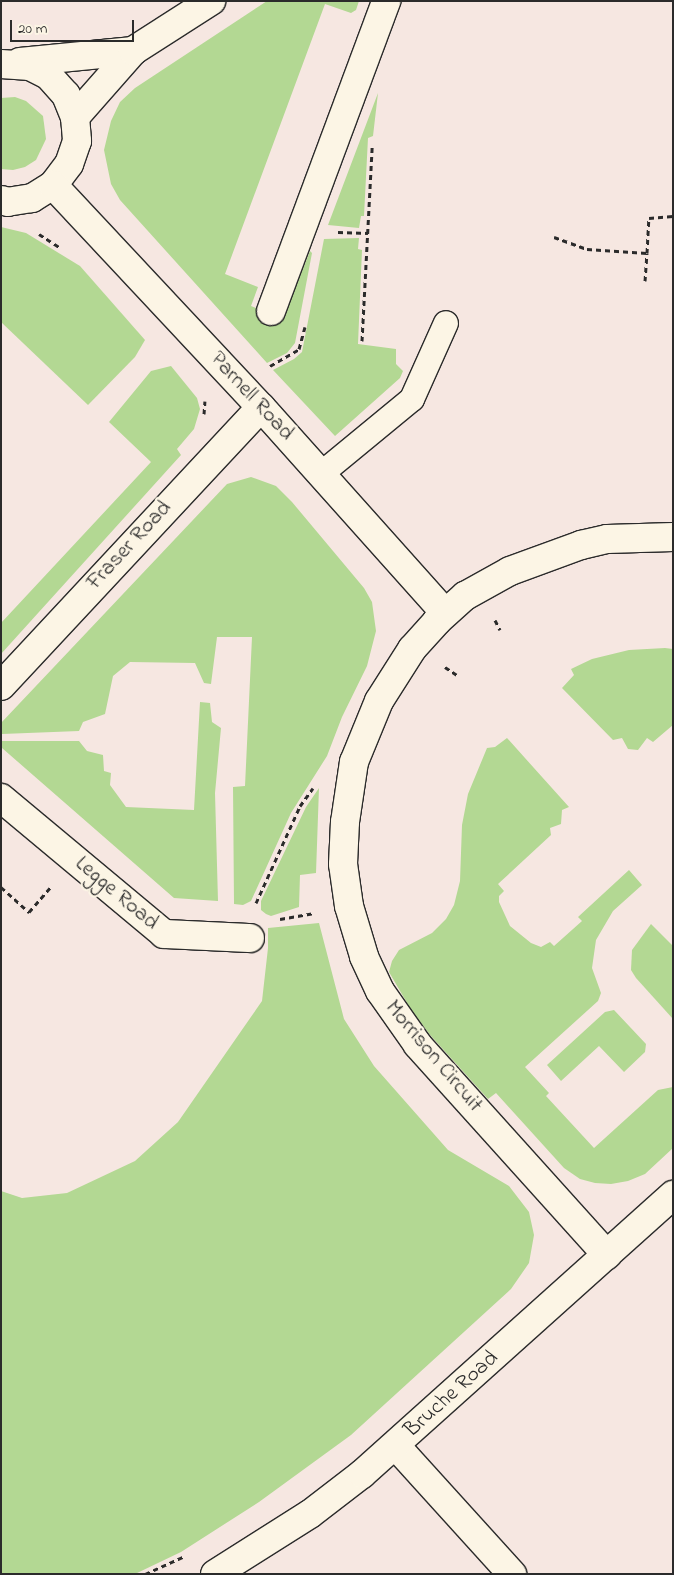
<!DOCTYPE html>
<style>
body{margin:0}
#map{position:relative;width:674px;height:1575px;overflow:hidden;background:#f6e7e1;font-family:"Indie Flower",sans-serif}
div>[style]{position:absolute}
.green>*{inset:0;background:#b3d893}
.path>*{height:3px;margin-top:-1.5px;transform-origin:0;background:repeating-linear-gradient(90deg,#2b2b2b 0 5px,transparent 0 9px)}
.roads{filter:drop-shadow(1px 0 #2b2b2b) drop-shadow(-1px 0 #2b2b2b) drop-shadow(0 1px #2b2b2b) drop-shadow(0 -1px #2b2b2b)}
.service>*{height:24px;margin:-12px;padding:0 12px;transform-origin:12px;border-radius:12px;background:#fcf5e5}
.minor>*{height:28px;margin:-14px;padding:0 14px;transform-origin:14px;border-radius:14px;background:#fcf5e5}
span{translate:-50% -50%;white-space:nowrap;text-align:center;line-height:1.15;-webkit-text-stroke:4.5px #fcf5e5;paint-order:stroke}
.street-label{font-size:22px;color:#2b2b2b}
.frame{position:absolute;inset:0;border:2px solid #2b2b2b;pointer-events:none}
.scale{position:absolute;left:10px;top:20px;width:124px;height:22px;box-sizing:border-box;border:2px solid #2b2b2b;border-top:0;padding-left:6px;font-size:15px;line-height:18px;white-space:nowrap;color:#2b2b2b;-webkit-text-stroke:4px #fcf5e5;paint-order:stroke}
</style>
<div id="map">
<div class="green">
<i style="clip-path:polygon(267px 1px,359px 1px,356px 10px,351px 13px,325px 4px,225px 274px,258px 287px,251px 306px,283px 319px,310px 251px,312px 253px,295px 343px,287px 353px,267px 363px,120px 200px,111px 184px,104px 150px,111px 121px,120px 102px,135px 88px)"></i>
<i style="clip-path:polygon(378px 93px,373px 136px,368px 138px,364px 216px,361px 216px,359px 228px,328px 225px)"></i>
<i style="clip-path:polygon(15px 97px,26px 101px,43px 116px,46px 139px,36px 160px,25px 167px,13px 170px,1px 169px,1px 98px)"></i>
<i style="clip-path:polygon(1px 227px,26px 233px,80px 266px,145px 340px,135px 357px,88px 405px,1px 322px)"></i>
<i style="clip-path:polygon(359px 238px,358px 249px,362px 250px,358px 344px,396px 349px,396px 364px,403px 371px,400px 378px,335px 436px,273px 370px,294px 359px,302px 352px,324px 239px)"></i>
<i style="clip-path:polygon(171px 366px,197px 398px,200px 409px,194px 429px,177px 449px,181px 455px,1px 654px,1px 623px,151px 462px,109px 422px,151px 371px)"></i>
<i style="clip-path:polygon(251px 477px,276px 486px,292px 502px,364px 588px,372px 602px,376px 631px,367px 666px,342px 717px,327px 756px,291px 813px,251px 901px,243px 905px,234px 904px,233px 787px,245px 786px,252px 637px,217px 637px,211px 684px,204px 683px,195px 663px,130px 662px,113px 676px,105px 714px,83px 722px,79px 731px,2px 734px,1px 723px,227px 484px)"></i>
<i style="clip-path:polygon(665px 648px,673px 649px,673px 725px,653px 742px,647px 738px,638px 750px,628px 749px,622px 738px,613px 740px,562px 688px,574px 675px,571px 669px,592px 659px,629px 650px)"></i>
<i style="clip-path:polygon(200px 702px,210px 703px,212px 722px,221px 728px,215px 793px,218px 901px,174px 898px,2px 748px,2px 741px,79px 741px,87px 751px,103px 755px,104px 771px,111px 773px,110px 785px,126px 807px,194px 810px)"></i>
<i style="clip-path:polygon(507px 738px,569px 807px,562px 810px,561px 824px,550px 828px,551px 835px,498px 884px,504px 891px,499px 896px,499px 902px,510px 926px,531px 943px,541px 947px,550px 942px,554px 946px,582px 921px,578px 917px,629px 870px,642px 885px,613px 911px,596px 940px,592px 968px,601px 993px,598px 1001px,525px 1067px,549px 1093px,546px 1096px,594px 1148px,658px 1090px,673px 1087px,673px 1148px,645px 1174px,628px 1181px,611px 1184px,595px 1183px,580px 1179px,564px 1168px,496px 1093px,488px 1099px,430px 1035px,410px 1008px,389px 972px,392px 961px,399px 950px,432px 933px,446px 919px,454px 905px,460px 881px,462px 825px,468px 794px,487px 748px,495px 747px)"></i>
<i style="clip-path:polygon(319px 788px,316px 873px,300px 875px,299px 907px,271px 916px,266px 914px,261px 910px,261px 901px,306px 807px)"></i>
<i style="clip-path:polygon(319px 923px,344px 1019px,374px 1066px,448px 1150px,509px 1186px,529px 1212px,534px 1235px,529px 1263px,511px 1289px,351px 1435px,259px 1502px,181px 1552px,135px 1574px,1px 1574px,1px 1191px,22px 1198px,67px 1193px,135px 1161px,178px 1122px,262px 1001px,268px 948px,268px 928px)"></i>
<i style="clip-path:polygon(651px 924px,673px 946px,673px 1019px,636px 978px,631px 970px,632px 950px)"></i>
<i style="clip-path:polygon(614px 1010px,646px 1044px,645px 1052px,624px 1072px,599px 1046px,561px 1081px,547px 1065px,605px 1012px)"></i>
</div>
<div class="path">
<i style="left:338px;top:232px;width:30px;rotate:2deg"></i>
<i style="left:39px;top:234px;width:24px;rotate:33deg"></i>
<i style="left:554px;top:237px;width:35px;rotate:20deg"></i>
<i style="left:587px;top:249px;width:60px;rotate:3.8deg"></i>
<i style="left:647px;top:253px;width:35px;rotate:-87deg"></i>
<i style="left:649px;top:218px;width:24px;rotate:-5deg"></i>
<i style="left:645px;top:281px;width:28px;rotate:-86deg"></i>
<i style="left:362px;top:341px;width:194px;rotate:-87deg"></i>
<i style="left:270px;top:366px;width:34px;rotate:-30deg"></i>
<i style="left:299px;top:349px;width:23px;rotate:-75deg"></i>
<i style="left:204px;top:414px;width:13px;rotate:-86deg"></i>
<i style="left:495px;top:620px;width:11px;rotate:63deg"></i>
<i style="left:445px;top:667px;width:14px;rotate:34deg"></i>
<i style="left:1px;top:887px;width:38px;rotate:42deg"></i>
<i style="left:29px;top:912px;width:35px;rotate:-49deg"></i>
<i style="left:256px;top:903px;width:107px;rotate:-65.6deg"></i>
<i style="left:300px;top:806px;width:22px;rotate:-54deg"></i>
<i style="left:280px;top:919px;width:35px;rotate:-10deg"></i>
<i style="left:145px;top:1574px;width:44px;rotate:-24.2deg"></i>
</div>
<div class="roads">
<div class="service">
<i style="left:321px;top:474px;width:118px;rotate:-39.5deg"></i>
<i style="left:412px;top:399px;width:83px;rotate:-65.9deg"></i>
</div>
<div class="minor">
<i style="left:20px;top:62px;width:114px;rotate:-5.6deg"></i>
<i style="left:1px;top:64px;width:29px;rotate:4deg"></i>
<i style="left:30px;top:66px;width:20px;rotate:27deg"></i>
<i style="left:48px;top:75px;width:27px;rotate:48deg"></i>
<i style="left:66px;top:95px;width:24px;rotate:68deg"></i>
<i style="left:75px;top:117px;width:24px;rotate:85deg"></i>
<i style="left:77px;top:141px;width:24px;rotate:109deg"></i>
<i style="left:69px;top:164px;width:26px;rotate:127deg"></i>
<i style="left:53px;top:185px;width:25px;rotate:148deg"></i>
<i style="left:32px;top:198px;width:24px;rotate:171deg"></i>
<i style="left:8px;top:202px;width:7px;rotate:-164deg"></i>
<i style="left:75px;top:117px;width:88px;rotate:-48.7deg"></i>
<i style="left:133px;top:51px;width:93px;rotate:-32.7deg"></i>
<i style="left:53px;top:185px;width:304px;rotate:46.9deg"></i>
<i style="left:261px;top:407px;width:276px;rotate:48.2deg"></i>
<i style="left:271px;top:311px;width:331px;rotate:-69.6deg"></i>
<i style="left:1px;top:686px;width:381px;rotate:-47deg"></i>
<i style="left:1px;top:798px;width:212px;rotate:39.8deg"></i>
<i style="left:164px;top:934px;width:86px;rotate:2.7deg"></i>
<i style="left:607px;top:1255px;width:283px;rotate:-132deg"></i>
<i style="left:418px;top:1045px;width:66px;rotate:-125.1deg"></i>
<i style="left:380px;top:991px;width:38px;rotate:-115deg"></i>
<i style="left:364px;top:956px;width:52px;rotate:-106.7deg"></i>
<i style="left:349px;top:906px;width:42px;rotate:-98.1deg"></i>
<i style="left:343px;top:864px;width:42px;rotate:-87.3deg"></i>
<i style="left:345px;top:822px;width:61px;rotate:-81.5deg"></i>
<i style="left:354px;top:762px;width:66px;rotate:-67.7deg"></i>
<i style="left:379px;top:701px;width:62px;rotate:-57.6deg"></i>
<i style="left:412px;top:649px;width:38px;rotate:-48deg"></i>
<i style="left:437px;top:621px;width:38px;rotate:-42deg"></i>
<i style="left:465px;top:596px;width:51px;rotate:-29.1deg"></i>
<i style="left:510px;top:571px;width:76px;rotate:-20.1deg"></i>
<i style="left:581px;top:545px;width:27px;rotate:-13deg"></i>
<i style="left:607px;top:539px;width:66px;rotate:-1.7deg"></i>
<i style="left:396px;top:1446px;width:173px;rotate:47.8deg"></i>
<i style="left:215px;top:1574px;width:112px;rotate:-32.3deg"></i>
<i style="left:310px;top:1514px;width:66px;rotate:-37.6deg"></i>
<i style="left:362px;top:1474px;width:418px;rotate:-41.9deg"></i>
</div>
</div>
<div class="street-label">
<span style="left:251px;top:397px;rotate:47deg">Parnell Road</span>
<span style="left:130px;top:546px;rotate:-47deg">Fraser Road</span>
<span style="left:116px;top:894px;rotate:40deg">Legge Road</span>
<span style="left:433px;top:1057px;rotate:50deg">Morrison Circuit</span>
<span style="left:452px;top:1395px;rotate:-42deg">Bruche Road</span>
</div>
<div class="frame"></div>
<div class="scale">20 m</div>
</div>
